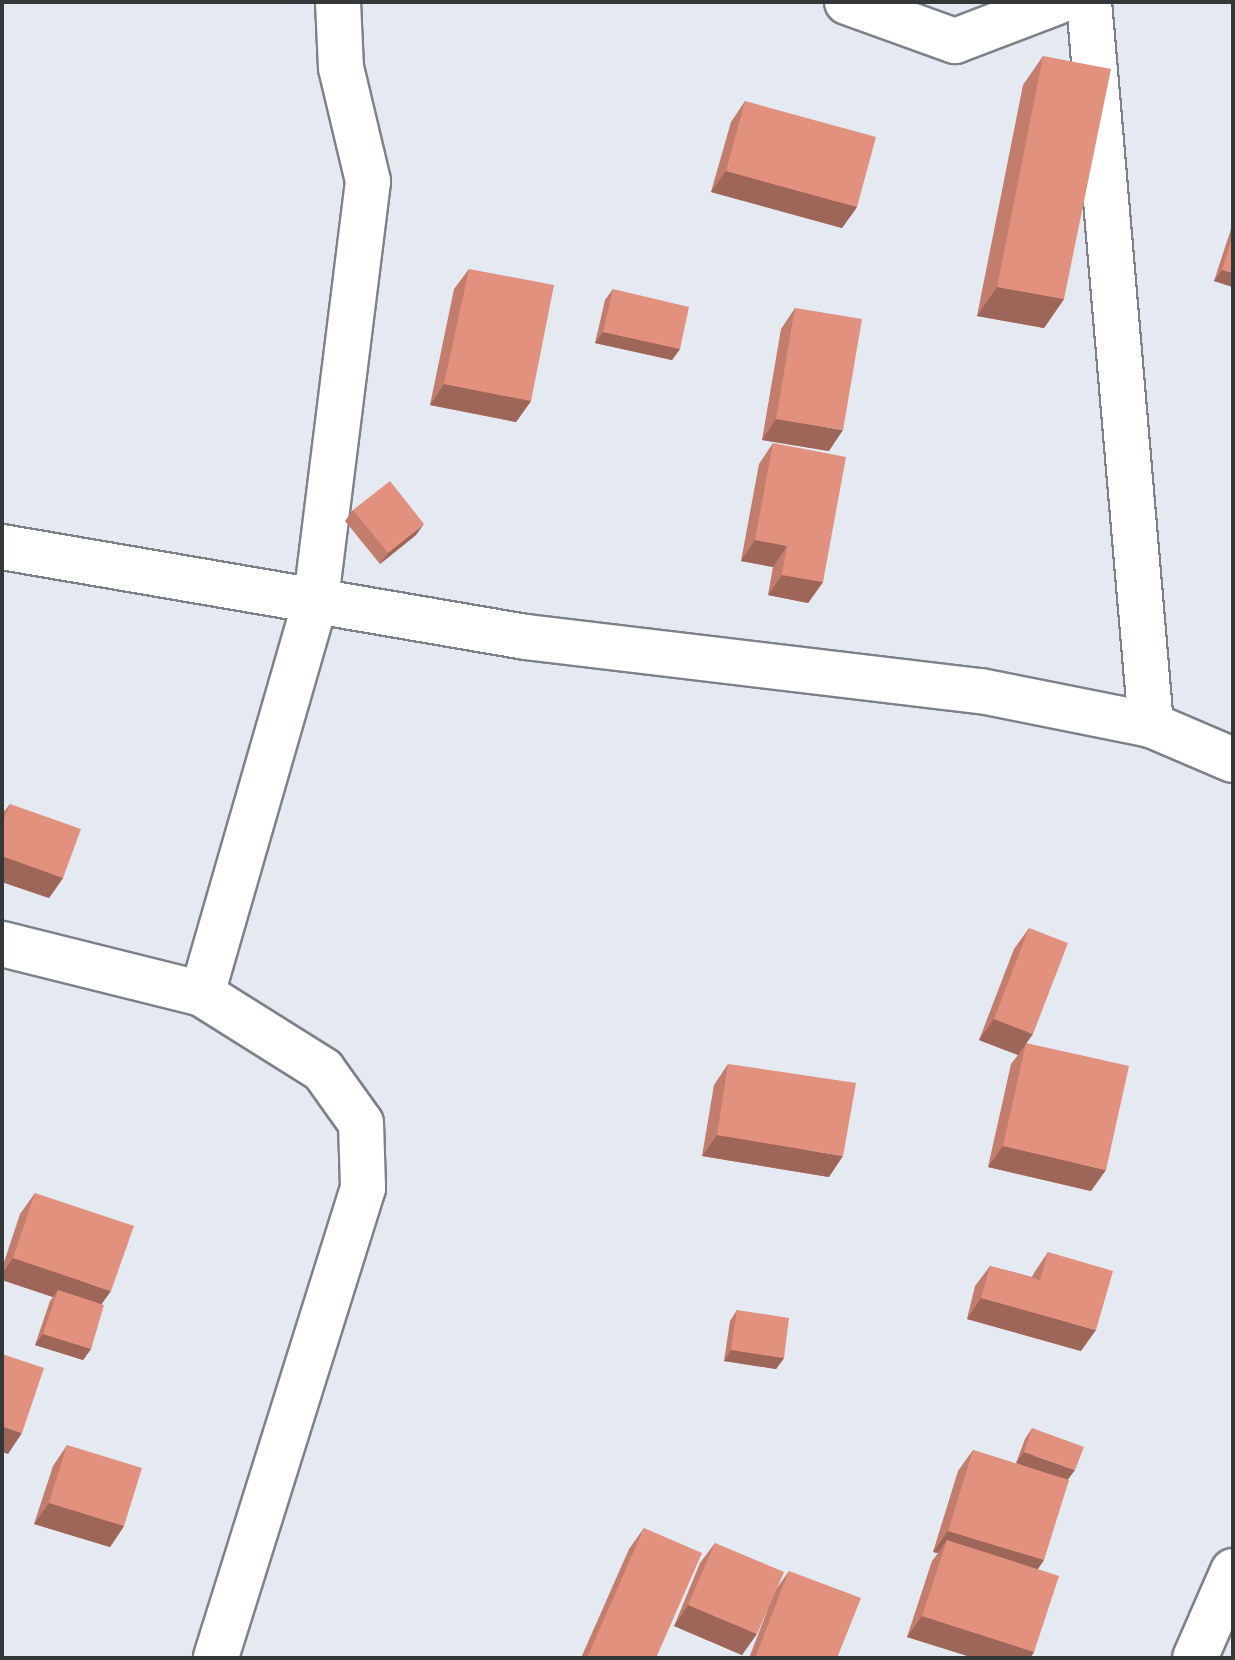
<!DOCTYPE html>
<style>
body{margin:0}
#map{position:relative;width:1235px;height:1660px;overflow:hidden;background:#e4e9f2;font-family:Karla,sans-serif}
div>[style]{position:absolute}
.roads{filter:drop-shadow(2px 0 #7d818a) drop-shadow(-2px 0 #7d818a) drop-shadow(0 2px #7d818a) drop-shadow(0 -2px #7d818a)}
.street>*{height:44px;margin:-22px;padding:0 22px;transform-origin:22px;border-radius:22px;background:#fff}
.wall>*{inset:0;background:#c27d6c}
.shaded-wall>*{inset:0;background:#9e6658}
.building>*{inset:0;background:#e2917e}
span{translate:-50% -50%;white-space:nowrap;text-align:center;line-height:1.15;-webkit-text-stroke:6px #fff;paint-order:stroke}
.frame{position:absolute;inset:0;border:4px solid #35383b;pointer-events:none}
</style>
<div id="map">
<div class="roads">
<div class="street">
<i style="left:847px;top:2px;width:115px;rotate:19.9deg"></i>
<i style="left:955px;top:41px;width:109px;rotate:-20.9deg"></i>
<i style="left:1089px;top:2px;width:726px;rotate:85.1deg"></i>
<i style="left:2px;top:547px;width:532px;rotate:9.75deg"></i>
<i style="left:526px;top:637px;width:458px;rotate:6.8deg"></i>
<i style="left:981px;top:691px;width:173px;rotate:11.3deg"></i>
<i style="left:1151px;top:725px;width:89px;rotate:23.1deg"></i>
<i style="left:2px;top:944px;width:206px;rotate:14deg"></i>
<i style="left:202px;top:994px;width:143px;rotate:32.1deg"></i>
<i style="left:323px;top:1070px;width:65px;rotate:54.4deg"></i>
<i style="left:361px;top:1123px;width:65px;rotate:88.2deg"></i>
<i style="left:363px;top:1188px;width:492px;rotate:107.4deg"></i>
<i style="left:202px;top:994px;width:411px;rotate:-73.9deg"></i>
<i style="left:316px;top:599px;width:421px;rotate:-82.9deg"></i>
<i style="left:368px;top:181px;width:116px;rotate:-103.4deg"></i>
<i style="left:341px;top:68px;width:66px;rotate:-92.6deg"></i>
<i style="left:1195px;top:1658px;width:95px;rotate:-66.4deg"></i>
</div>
</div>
<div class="wall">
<i style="clip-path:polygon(1043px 56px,1064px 299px,1044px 328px,977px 316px,1023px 85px)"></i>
<i style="clip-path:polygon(745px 101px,857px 207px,842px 228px,711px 192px,731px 122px)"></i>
<i style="clip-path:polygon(1233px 223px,1233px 287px,1214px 281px)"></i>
<i style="clip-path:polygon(469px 269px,531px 401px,516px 422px,430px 405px,454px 289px)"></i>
<i style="clip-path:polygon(613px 289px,680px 349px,672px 360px,595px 343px,605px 300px)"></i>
<i style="clip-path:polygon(795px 308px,829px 451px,762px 440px,781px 329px)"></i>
<i style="clip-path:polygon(773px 443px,823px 582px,808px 603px,768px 595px,773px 567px,741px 561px,759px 464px)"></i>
<i style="clip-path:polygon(353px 510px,416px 535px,380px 564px,345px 521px)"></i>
<i style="clip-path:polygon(10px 804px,63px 878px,49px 898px,2px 882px,2px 814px)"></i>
<i style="clip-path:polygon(1029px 928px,1027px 1044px,1091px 1191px,988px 1167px,1011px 1064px,1018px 1055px,979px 1040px,1014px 949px)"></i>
<i style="clip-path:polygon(728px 1064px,829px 1177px,702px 1156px,714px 1085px)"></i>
<i style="clip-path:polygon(35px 1193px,102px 1304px,91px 1349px,83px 1360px,35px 1345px,50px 1301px,53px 1297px,2px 1280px,2px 1268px,20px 1214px)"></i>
<i style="clip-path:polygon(1048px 1252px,1081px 1351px,967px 1319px,975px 1286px,990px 1266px,1032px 1277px,1034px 1273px)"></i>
<i style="clip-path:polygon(737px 1310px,784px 1358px,776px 1369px,724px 1361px,730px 1321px)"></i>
<i style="clip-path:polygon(1032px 1428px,1044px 1560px,1038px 1569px,1034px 1652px,1030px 1658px,974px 1658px,907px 1637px,932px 1561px,938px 1553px,933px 1552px,958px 1471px,973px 1450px,1032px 1469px,1016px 1463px,1025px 1439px)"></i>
<i style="clip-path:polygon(67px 1445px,124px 1526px,110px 1547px,34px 1524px,53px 1466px)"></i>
<i style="clip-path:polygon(644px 1528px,656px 1658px,581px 1658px,629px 1549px)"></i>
<i style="clip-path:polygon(715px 1543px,777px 1588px,789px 1571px,837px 1658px,749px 1658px,768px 1609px,742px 1655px,674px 1626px,700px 1563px)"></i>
</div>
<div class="shaded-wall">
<i style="clip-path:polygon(726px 171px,857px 207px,842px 228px,711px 192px)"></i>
<i style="clip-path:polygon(1222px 270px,1233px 273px,1233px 287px,1214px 281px)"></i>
<i style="clip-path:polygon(997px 287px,1064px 299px,1044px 328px,977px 316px)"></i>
<i style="clip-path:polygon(603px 332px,680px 349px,672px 360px,595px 343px)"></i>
<i style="clip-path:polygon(444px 384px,531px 401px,516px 422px,430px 405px)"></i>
<i style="clip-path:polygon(776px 419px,843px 430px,829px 451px,762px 440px)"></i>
<i style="clip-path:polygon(424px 524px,416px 535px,380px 564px,388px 553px)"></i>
<i style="clip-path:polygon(755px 540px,787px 546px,773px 567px,741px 561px)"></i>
<i style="clip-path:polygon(782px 575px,823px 582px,808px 603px,768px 595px)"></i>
<i style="clip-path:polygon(2px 856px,63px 878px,49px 898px,2px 882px)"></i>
<i style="clip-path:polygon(994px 1019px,1033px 1034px,1018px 1055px,979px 1040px)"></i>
<i style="clip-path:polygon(717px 1135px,843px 1156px,829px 1177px,702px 1156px)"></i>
<i style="clip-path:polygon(1003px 1146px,1106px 1170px,1091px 1191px,988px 1167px)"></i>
<i style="clip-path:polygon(13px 1258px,111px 1291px,96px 1312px,58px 1290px,53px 1297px,2px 1280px,2px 1274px)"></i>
<i style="clip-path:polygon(981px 1298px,1096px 1330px,1081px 1351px,967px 1319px)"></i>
<i style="clip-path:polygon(43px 1334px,91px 1349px,83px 1360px,35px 1345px)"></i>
<i style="clip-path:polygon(731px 1350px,784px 1358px,776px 1369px,724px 1361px)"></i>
<i style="clip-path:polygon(2px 1426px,22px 1433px,8px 1454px,2px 1452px)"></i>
<i style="clip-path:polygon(1024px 1452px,1075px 1470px,1067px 1481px,1016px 1463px)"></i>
<i style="clip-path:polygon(49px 1503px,124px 1526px,110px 1547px,34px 1524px)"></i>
<i style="clip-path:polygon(948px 1531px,1044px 1560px,1029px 1581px,947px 1540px,938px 1553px,933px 1552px)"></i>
<i style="clip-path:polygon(688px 1605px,757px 1634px,742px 1655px,674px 1626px)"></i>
<i style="clip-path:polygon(922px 1616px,1034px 1652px,1030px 1658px,974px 1658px,907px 1637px)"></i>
</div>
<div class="building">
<i style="clip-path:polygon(1043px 56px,1111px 69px,1064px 299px,997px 287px)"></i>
<i style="clip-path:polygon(745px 101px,876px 137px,857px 207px,726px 171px)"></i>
<i style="clip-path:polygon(1233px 234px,1233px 273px,1222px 270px)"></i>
<i style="clip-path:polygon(469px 269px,554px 285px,531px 401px,444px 384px)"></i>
<i style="clip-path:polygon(613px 289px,689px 307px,680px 349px,603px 332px)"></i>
<i style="clip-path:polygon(795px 308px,862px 319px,843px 430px,776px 419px)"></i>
<i style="clip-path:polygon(773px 443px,846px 457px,823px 582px,782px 575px,787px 546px,755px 540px)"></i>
<i style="clip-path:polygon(390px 481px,424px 524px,388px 553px,353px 510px)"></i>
<i style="clip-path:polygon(10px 804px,81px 829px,63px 878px,2px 856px,2px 824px)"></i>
<i style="clip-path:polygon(1029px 928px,1068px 943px,1033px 1034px,994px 1019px)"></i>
<i style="clip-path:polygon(1026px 1043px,1129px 1066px,1106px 1170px,1003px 1146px)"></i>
<i style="clip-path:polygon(728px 1064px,856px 1083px,843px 1156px,717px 1135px)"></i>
<i style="clip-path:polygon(35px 1193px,134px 1226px,111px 1291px,13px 1258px)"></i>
<i style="clip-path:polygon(1048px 1252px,1113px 1271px,1096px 1330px,981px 1298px,990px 1266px,1040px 1280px)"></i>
<i style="clip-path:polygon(58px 1290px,104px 1305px,91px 1349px,43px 1334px)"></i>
<i style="clip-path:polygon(737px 1310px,789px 1318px,784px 1358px,731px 1350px)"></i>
<i style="clip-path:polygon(2px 1354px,44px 1368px,22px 1433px,2px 1426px)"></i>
<i style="clip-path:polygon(1032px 1428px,1084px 1447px,1075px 1470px,1024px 1452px)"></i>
<i style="clip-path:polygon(67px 1445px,142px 1468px,124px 1526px,49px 1503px)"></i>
<i style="clip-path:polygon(973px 1450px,1069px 1480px,1044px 1560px,948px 1531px)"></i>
<i style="clip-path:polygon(644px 1528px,702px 1553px,656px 1658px,587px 1658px)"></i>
<i style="clip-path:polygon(947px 1540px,1059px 1576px,1034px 1652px,922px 1616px)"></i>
<i style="clip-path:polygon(715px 1543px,784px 1572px,757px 1634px,688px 1605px)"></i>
<i style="clip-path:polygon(789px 1571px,861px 1598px,837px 1658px,755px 1658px)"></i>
</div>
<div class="frame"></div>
</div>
